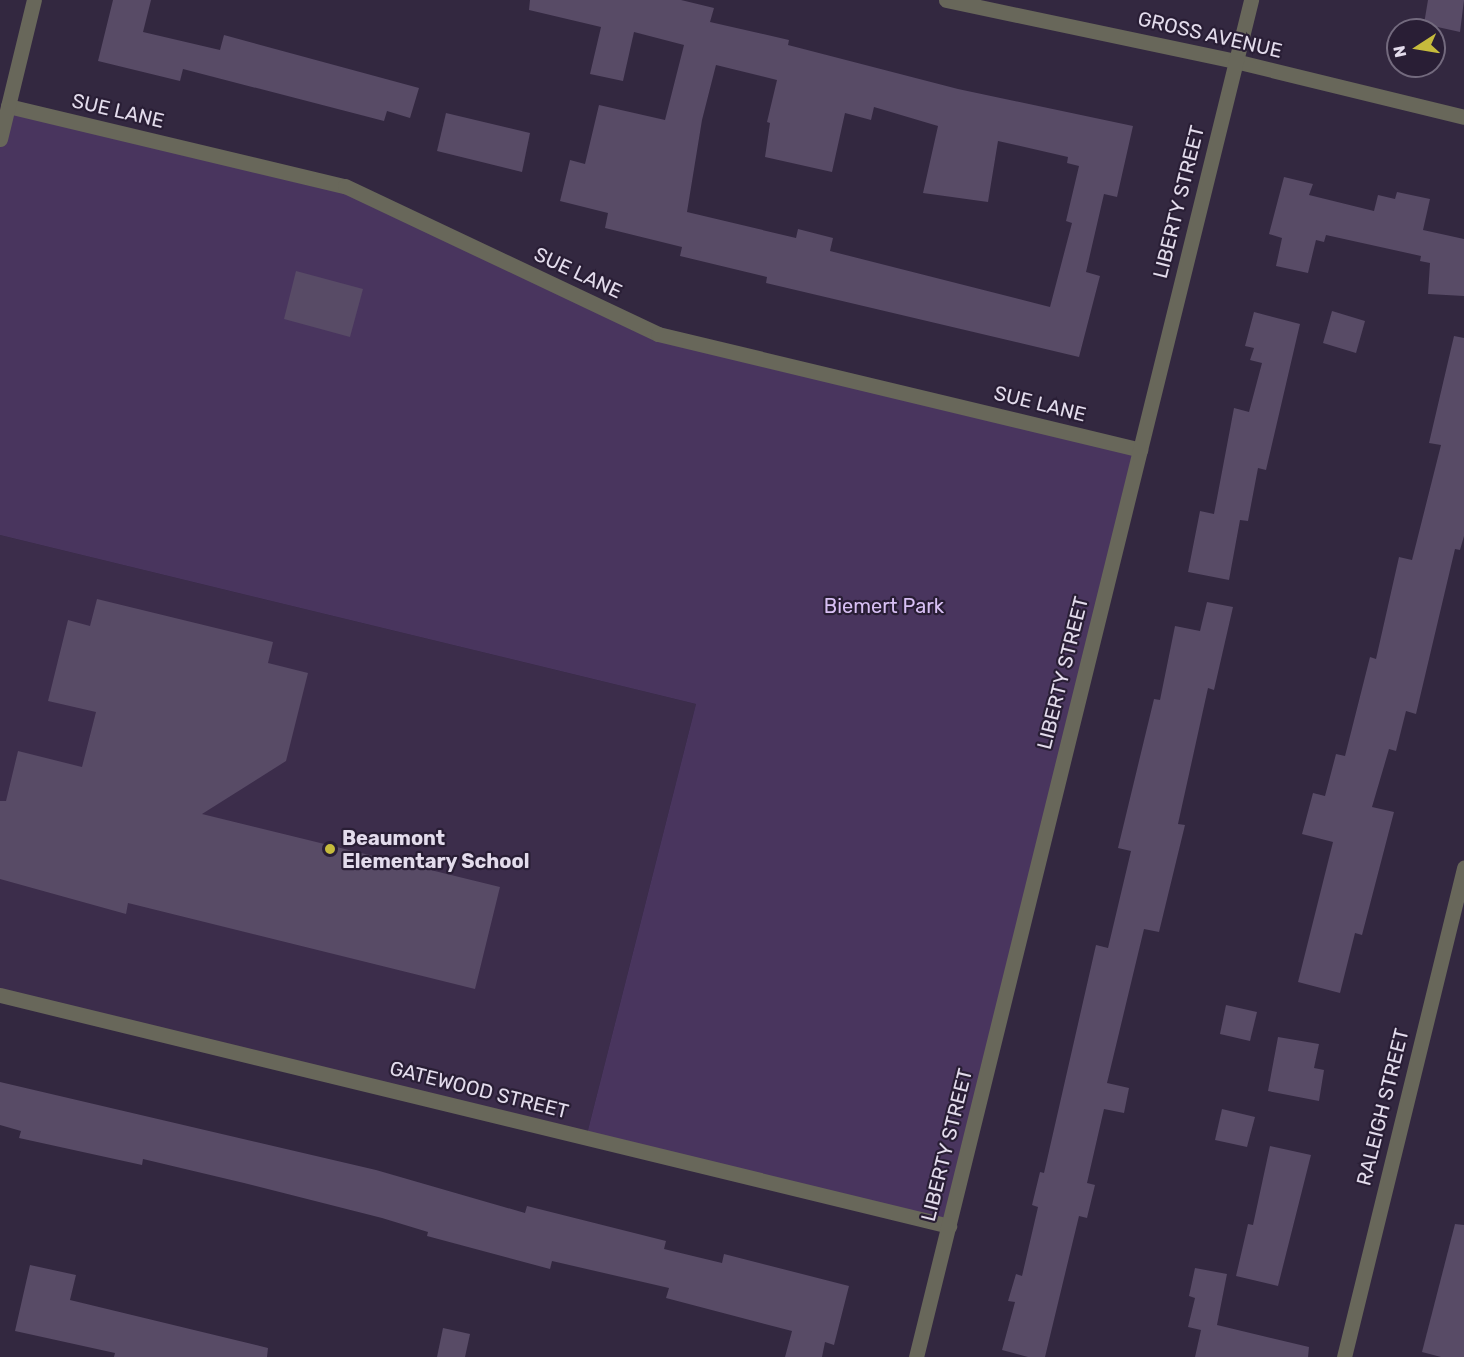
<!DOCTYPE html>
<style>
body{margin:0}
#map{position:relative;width:1464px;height:1357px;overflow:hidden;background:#332840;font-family:Rubik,sans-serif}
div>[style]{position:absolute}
.built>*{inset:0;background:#3c2d4b}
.green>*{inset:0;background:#49355e}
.building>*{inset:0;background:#584b66}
.minor>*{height:15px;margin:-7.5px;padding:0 7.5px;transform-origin:7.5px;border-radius:7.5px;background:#68675a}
.dots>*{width:16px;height:16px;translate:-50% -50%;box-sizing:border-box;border:3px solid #291e35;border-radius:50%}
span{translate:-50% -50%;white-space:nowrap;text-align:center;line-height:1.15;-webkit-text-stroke:4.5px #291e35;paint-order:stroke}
.street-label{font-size:20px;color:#e3dcec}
.park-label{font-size:20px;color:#d8c0f4}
.poi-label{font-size:20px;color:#e3dcec;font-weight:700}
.left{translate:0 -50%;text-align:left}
.north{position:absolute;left:1386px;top:18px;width:60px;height:60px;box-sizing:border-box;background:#291e35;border:2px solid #736a7e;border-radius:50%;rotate:258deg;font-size:16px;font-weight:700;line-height:24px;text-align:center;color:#e3dcec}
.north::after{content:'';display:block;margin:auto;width:21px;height:27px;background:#c6bb3c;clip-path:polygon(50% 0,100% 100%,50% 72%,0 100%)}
</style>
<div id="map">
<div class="built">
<i style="clip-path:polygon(0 535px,696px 704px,586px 1138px,0 995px)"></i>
</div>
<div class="green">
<i style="clip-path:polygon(8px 106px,345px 186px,658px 334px,1140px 450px,949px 1226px,586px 1138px,696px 704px,0 535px,0 139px)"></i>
</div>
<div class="building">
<i style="clip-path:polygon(113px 0,151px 0,143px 32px,220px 50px,224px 35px,419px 88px,410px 118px,387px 111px,384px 121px,183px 69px,180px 81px,98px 61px)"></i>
<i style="clip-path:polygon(evenodd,530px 0,681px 0,714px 8px,710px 22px,789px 40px,788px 45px,958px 89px,1133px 126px,1117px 197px,1104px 194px,1086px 272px,1100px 276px,1079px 357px,766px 283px,767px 277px,680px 256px,682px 247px,605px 228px,608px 213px,560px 201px,570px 160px,585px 164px,599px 105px,665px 120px,684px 45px,634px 32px,623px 81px,590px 74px,601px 27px,529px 10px,530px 0,716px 65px,777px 80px,767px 122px,770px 123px,765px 157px,832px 172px,845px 113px,871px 120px,874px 107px,938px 126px,923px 193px,988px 202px,998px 141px,1068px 157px,1067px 163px,1079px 166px,1066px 221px,1072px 223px,1050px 307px,830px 251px,833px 238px,798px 229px,796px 238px,687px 212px,702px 120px,716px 65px)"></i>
<i style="clip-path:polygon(1428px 0,1464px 0,1460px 32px,1424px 24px)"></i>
<i style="clip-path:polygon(446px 113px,530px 133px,522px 172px,437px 151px)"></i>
<i style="clip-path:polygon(1284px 177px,1313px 184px,1309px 195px,1374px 211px,1378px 195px,1395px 199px,1397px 192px,1430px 199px,1423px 230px,1464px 239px,1464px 296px,1428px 294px,1430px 263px,1420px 261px,1421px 256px,1326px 235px,1324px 242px,1316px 240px,1308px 273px,1276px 266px,1282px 238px,1269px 234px)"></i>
<i style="clip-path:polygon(296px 271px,363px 289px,350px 337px,284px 319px)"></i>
<i style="clip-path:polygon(1332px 311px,1365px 321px,1356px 353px,1323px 343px)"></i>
<i style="clip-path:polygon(1254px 312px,1300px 324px,1266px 470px,1258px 468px,1248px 521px,1240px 520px,1229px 580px,1188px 572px,1200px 511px,1214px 514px,1234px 408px,1249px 412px,1262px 363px,1250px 360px,1254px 348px,1245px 346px)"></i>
<i style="clip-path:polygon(1454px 336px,1464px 338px,1464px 536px,1460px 550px,1455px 549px,1416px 714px,1406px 711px,1396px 751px,1389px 749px,1372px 807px,1394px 812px,1362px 935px,1355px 933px,1340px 993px,1298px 982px,1333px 842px,1302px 834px,1313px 793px,1325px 796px,1336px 754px,1345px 756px,1370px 657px,1376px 659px,1399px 557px,1412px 560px,1441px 445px,1429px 443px)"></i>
<i style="clip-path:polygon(97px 599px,273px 642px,268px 663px,308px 673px,286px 761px,202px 814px,500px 887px,475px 989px,128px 903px,126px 914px,0 879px,0 801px,6px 801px,18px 751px,82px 767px,96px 712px,48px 701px,68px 620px,90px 626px)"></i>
<i style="clip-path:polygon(1207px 602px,1233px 607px,1214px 690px,1208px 688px,1178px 824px,1185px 825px,1159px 932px,1144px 929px,1107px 1083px,1129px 1088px,1124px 1113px,1104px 1109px,1087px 1183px,1095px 1185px,1087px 1218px,1079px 1216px,1045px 1357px,1028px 1357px,1002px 1350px,1015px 1302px,1008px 1301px,1016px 1274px,1022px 1276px,1038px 1207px,1032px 1205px,1040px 1172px,1044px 1173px,1096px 945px,1108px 948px,1131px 851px,1118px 848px,1154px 699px,1160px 700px,1175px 626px,1200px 631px)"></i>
<i style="clip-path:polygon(1226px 1005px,1257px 1012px,1250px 1041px,1220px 1034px)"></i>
<i style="clip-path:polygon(1278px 1037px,1319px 1044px,1314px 1068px,1324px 1070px,1319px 1101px,1268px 1091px)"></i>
<i style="clip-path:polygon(0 1082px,376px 1170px,525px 1213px,527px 1206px,666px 1241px,664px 1249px,722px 1263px,724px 1254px,849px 1286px,834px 1345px,825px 1342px,822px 1357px,785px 1357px,792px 1331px,666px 1298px,669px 1288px,552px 1261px,550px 1269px,427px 1236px,428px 1232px,382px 1218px,244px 1183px,143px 1159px,142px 1165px,19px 1138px,21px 1131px,0 1125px)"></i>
<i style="clip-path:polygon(1222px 1109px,1255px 1117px,1247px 1147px,1215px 1140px)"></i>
<i style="clip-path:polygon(1270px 1146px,1311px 1155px,1278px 1286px,1236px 1276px,1248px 1224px,1253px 1225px)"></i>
<i style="clip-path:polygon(1455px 1224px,1464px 1225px,1464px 1357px,1441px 1357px,1422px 1352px)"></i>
<i style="clip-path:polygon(30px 1265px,76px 1275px,70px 1300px,268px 1348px,267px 1357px,114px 1357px,115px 1353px,15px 1331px)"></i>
<i style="clip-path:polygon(1195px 1268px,1227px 1274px,1217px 1325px,1309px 1347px,1308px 1357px,1195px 1357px,1201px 1330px,1188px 1327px,1195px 1298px,1189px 1296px)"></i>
<i style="clip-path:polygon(443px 1328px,470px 1334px,465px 1357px,437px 1357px)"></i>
</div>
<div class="minor">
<i style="left:946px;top:0;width:295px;rotate:11.9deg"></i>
<i style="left:1235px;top:61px;width:236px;rotate:13.7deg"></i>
<i style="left:8px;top:106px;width:346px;rotate:13.4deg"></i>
<i style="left:345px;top:186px;width:346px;rotate:25.3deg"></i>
<i style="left:658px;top:334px;width:496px;rotate:13.5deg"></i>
<i style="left:0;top:139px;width:143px;rotate:-76.3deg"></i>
<i style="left:0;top:995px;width:977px;rotate:13.68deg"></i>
<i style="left:916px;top:1357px;width:1398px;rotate:-76.13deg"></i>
<i style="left:1344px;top:1357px;width:504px;rotate:-76.21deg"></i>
</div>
<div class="dots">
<i style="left:330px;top:849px;background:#c6bb3c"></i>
</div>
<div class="street-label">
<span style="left:1210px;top:35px;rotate:13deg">GROSS AVENUE</span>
<span style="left:118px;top:111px;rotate:13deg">SUE LANE</span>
<span style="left:1179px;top:202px;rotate:-76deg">LIBERTY STREET</span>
<span style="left:578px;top:273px;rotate:25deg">SUE LANE</span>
<span style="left:1040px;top:404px;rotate:14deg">SUE LANE</span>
<span style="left:1063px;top:673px;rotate:-76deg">LIBERTY STREET</span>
<span style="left:479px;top:1090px;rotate:14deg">GATEWOOD STREET</span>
<span style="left:1383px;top:1107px;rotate:-76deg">RALEIGH STREET</span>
<span style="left:947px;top:1145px;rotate:-76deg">LIBERTY STREET</span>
</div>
<div class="park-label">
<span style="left:884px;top:606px">Biemert Park</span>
</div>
<div class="poi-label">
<span class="left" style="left:342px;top:850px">Beaumont<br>Elementary School</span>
</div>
<div class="north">N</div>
</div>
